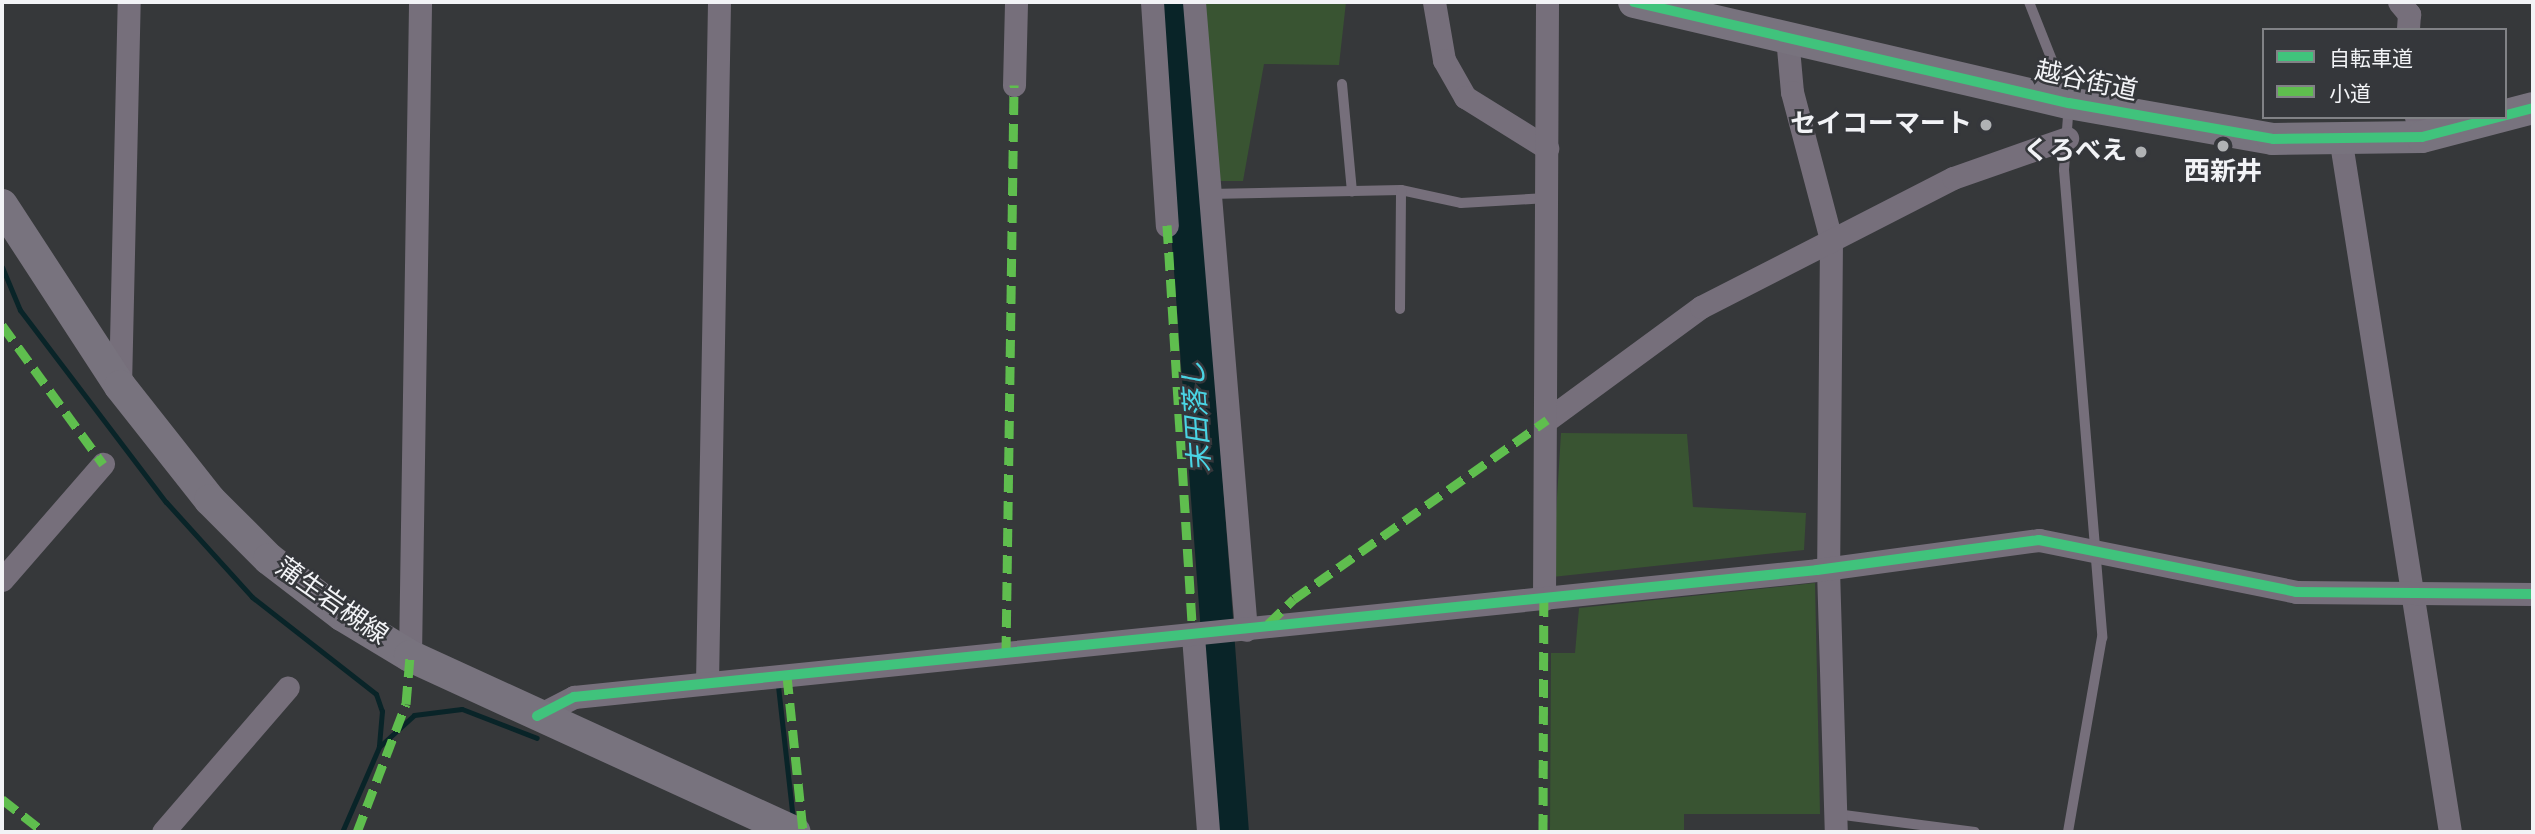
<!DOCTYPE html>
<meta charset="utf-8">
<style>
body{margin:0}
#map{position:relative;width:2535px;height:834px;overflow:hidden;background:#36383a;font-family:"Sofia Sans Condensed","Noto Sans JP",sans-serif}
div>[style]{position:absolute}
.green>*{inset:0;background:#395432}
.stream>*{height:5px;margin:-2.5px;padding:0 2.5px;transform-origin:2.5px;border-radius:2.5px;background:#092428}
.river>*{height:33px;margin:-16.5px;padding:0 16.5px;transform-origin:16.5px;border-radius:16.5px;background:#092428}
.lane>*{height:10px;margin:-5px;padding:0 5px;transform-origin:5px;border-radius:5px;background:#766f7b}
.street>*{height:23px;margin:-11.5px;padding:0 11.5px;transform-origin:11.5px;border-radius:11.5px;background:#766f7b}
.secondary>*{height:32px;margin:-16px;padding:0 16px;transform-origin:16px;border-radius:16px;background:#78737e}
.quiet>*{height:9px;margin-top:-4.5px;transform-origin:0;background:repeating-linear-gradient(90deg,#5fbe4e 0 18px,transparent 0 27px)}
.cycleway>*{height:10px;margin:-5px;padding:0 5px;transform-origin:5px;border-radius:5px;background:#40c37c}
.dots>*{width:19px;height:19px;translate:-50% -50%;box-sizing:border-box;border:4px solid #35373b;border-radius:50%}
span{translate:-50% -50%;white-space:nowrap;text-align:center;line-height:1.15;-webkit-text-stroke:5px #35373b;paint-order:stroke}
.street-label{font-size:26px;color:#f2f3f6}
.poi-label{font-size:26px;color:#f2f3f6;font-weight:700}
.right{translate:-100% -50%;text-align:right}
.water-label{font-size:28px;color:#4ad4e4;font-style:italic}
.frame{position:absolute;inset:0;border:4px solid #f2f3f6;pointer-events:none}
.legend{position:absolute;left:2262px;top:28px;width:245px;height:91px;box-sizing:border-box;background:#35373b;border:2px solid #818286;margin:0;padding:9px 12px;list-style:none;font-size:21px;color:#f2f3f6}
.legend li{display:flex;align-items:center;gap:14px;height:35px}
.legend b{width:35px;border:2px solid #818286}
</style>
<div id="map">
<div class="green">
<i style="clip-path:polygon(1199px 2px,1346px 2px,1339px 65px,1264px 64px,1243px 181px,1217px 181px)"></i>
<i style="clip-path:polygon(1561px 433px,1687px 434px,1693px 507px,1806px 513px,1804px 550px,1552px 577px)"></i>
<i style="clip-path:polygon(1815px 583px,1820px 814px,1684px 814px,1684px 832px,1550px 832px,1551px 653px,1575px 653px,1579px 608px)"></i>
</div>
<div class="stream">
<i style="left:2px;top:267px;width:47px;rotate:67.3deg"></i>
<i style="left:20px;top:310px;width:241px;rotate:52.8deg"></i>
<i style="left:166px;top:502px;width:128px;rotate:47.8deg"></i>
<i style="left:252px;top:597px;width:157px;rotate:38deg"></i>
<i style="left:376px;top:694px;width:18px;rotate:71deg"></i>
<i style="left:382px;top:711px;width:36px;rotate:95deg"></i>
<i style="left:379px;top:747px;width:93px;rotate:113.5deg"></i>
<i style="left:778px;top:686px;width:134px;rotate:83.6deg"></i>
<i style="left:379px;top:747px;width:47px;rotate:-42.4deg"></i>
<i style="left:414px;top:715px;width:48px;rotate:-7.1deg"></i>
<i style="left:462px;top:709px;width:80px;rotate:21.1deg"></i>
</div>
<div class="river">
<i style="left:1170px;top:2px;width:832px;rotate:85.73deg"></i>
</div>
<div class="lane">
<i style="left:2029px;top:2px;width:109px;rotate:68.4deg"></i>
<i style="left:2069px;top:103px;width:67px;rotate:94.3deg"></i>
<i style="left:2064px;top:170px;width:469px;rotate:85.3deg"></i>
<i style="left:2102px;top:637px;width:198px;rotate:99.9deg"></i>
<i style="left:1342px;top:84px;width:108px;rotate:84.7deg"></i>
<i style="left:1209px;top:194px;width:192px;rotate:-1.2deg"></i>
<i style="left:1401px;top:190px;width:61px;rotate:12.2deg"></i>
<i style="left:1461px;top:203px;width:86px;rotate:-3.3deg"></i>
<i style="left:1400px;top:309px;width:119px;rotate:-89.5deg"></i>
<i style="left:1836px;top:814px;width:140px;rotate:7.4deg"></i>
</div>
<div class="street">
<i style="left:1152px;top:2px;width:224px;rotate:86.2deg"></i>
<i style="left:1194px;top:2px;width:630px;rotate:85.27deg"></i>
<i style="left:1434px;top:2px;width:59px;rotate:80.2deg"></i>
<i style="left:1444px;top:60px;width:43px;rotate:60.4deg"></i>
<i style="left:1465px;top:97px;width:97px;rotate:31.9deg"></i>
<i style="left:2399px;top:2px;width:16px;rotate:50deg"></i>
<i style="left:2409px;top:14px;width:16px;rotate:94deg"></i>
<i style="left:1787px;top:37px;width:55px;rotate:84.8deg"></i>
<i style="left:1792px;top:92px;width:153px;rotate:75.2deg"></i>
<i style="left:1831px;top:240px;width:329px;rotate:90.5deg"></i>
<i style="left:1828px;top:569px;width:263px;rotate:88.3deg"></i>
<i style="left:1014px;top:85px;width:83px;rotate:-88.6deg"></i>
<i style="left:2416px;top:117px;width:21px;rotate:73deg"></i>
<i style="left:2341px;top:143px;width:698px;rotate:81.01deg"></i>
<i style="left:120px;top:386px;width:384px;rotate:-88.7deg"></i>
<i style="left:1547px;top:420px;width:191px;rotate:-36.3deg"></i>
<i style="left:1701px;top:307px;width:283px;rotate:-27.1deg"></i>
<i style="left:1953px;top:178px;width:121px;rotate:-19.3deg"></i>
<i style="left:2px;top:580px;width:154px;rotate:-49deg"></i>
<i style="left:1544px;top:599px;width:597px;rotate:-89.71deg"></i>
<i style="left:1193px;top:636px;width:197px;rotate:85.6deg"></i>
<i style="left:410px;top:656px;width:654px;rotate:-89.12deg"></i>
<i style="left:707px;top:683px;width:681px;rotate:-88.99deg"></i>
<i style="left:537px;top:716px;width:42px;rotate:-27.2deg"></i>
<i style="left:574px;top:697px;width:1249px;rotate:-5.83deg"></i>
<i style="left:1817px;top:570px;width:224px;rotate:-7.7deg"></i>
<i style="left:2039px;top:540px;width:262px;rotate:11.4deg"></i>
<i style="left:2296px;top:592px;width:237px;rotate:0.5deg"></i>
<i style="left:163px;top:832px;width:191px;rotate:-49.2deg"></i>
</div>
<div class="secondary">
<i style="left:1634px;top:2px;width:447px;rotate:13.1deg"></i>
<i style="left:2069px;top:103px;width:207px;rotate:10deg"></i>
<i style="left:2273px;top:139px;width:149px;rotate:-0.8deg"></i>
<i style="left:2422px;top:137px;width:115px;rotate:-14.6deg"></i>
<i style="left:2px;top:205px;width:216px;rotate:56.9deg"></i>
<i style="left:120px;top:386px;width:145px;rotate:51.7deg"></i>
<i style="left:210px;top:500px;width:83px;rotate:45deg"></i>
<i style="left:269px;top:559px;width:92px;rotate:37.5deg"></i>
<i style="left:342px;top:615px;width:79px;rotate:31.1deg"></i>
<i style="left:410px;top:656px;width:423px;rotate:24.6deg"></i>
</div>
<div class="quiet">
<i style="left:1167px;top:225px;width:412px;rotate:86.4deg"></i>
<i style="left:2px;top:325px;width:172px;rotate:54deg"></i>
<i style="left:1268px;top:624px;width:36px;rotate:-44deg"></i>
<i style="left:1294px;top:599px;width:310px;rotate:-35.3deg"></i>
<i style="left:1006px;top:654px;width:569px;rotate:-89.19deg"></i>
<i style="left:787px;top:676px;width:157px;rotate:84.1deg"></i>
<i style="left:2px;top:799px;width:53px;rotate:38.2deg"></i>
<i style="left:357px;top:832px;width:137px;rotate:-69.1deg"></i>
<i style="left:406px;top:704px;width:48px;rotate:-85.2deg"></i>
<i style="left:1543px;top:832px;width:233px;rotate:-89.8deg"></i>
</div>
<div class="cycleway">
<i style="left:1634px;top:2px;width:447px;rotate:13.1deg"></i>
<i style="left:2069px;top:103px;width:207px;rotate:10deg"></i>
<i style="left:2273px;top:139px;width:149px;rotate:-0.8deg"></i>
<i style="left:2422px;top:137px;width:115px;rotate:-14.6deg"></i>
<i style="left:537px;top:716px;width:42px;rotate:-27.2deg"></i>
<i style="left:574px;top:697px;width:1249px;rotate:-5.83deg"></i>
<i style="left:1817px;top:570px;width:224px;rotate:-7.7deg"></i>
<i style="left:2039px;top:540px;width:262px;rotate:11.4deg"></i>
<i style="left:2296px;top:592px;width:237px;rotate:0.5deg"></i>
</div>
<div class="dots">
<i style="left:1986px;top:125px;background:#b0b2b4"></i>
<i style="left:2223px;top:146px;background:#b0b2b4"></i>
<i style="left:2141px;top:152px;background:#b0b2b4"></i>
</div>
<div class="street-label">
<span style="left:2086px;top:82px;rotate:12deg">越谷街道</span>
<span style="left:331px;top:602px;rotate:35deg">蒲生岩槻線</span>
</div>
<div class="poi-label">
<span class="right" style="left:1972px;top:125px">セイコーマート</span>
<span class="right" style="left:2127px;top:152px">くろべえ</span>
<span style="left:2223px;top:173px">西新井</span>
</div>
<div class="water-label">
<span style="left:1198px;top:417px;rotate:-94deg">末田落し</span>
</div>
<div class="frame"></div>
<ul class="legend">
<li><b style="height:9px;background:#40c37c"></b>自転車道</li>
<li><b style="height:9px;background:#5fbe4e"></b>小道</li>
</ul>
</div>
